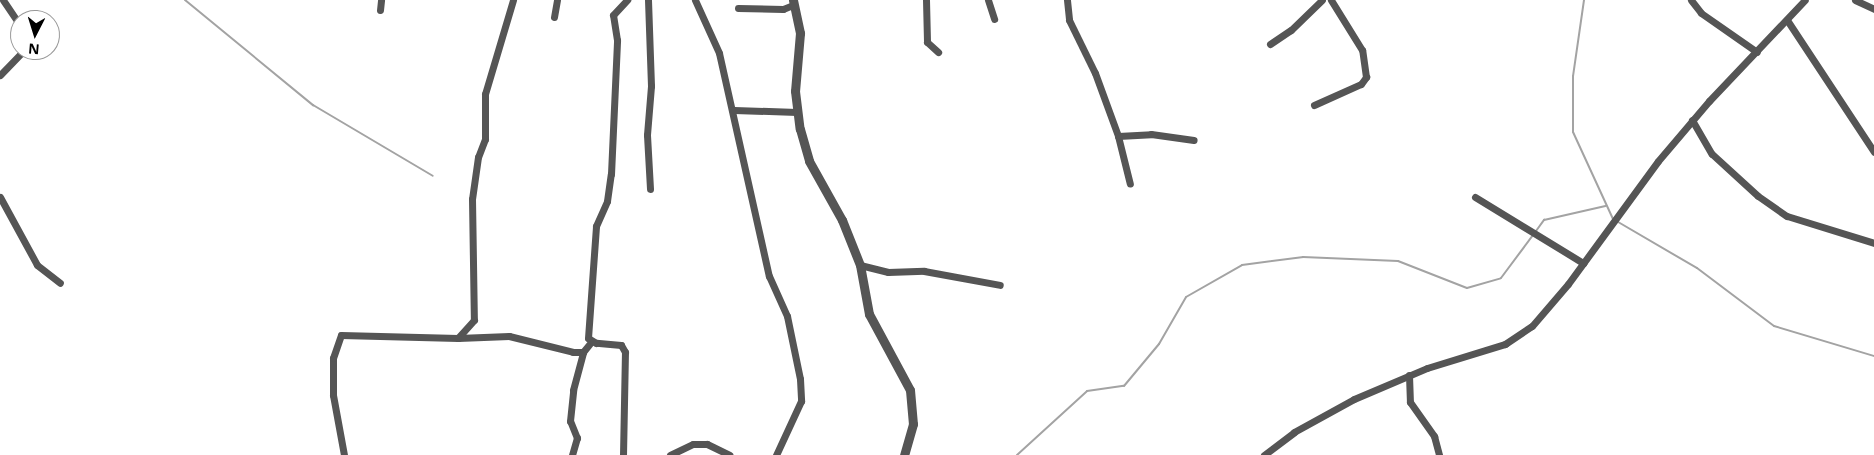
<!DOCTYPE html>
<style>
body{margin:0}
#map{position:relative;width:1874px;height:455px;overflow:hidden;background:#fff;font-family:"Noto Sans",sans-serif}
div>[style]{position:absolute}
.stream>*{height:2px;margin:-1px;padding:0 1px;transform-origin:1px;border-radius:1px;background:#a3a3a3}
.minor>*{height:7px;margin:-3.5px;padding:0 3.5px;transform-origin:3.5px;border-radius:3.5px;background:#555}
.tertiary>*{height:9px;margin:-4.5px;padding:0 4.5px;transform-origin:4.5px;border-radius:4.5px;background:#555}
span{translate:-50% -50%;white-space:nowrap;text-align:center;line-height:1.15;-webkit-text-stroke:4px #fff;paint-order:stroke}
.north{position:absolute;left:10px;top:10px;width:50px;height:50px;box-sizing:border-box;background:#fff;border:1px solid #999;border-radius:50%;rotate:185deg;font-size:14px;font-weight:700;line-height:20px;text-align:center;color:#000}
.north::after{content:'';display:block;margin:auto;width:18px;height:22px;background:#000;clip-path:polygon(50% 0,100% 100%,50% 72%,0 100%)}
</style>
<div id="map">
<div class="stream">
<i style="left:185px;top:0;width:166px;rotate:39.4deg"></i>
<i style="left:313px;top:105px;width:139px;rotate:30.6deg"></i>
<i style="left:1584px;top:0;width:77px;rotate:98.2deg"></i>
<i style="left:1573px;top:76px;width:56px;rotate:90deg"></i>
<i style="left:1573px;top:132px;width:96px;rotate:65.3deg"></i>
<i style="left:1613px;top:219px;width:97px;rotate:30.3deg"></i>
<i style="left:1697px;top:268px;width:96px;rotate:37deg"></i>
<i style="left:1774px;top:326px;width:104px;rotate:16.7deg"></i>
<i style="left:1536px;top:231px;width:14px;rotate:-54deg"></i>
<i style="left:1544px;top:220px;width:63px;rotate:-12.9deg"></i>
<i style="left:1017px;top:455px;width:95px;rotate:-42.4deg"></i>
<i style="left:1087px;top:391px;width:37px;rotate:-8deg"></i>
<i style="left:1124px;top:386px;width:55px;rotate:-50.2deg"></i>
<i style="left:1159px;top:344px;width:54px;rotate:-60.1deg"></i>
<i style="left:1186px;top:297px;width:64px;rotate:-29.7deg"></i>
<i style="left:1242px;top:265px;width:62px;rotate:-7.5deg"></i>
<i style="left:1303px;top:257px;width:95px;rotate:2.4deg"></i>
<i style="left:1398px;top:261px;width:74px;rotate:21.4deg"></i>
<i style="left:1467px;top:288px;width:35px;rotate:-16deg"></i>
<i style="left:1501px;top:278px;width:54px;rotate:-53.3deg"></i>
</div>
<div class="minor">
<i style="left:3px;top:0;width:30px;rotate:56deg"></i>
<i style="left:513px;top:0;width:98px;rotate:106.6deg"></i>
<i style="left:485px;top:94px;width:45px;rotate:90deg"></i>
<i style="left:485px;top:139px;width:19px;rotate:111deg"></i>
<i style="left:478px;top:157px;width:42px;rotate:98.1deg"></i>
<i style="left:472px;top:199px;width:121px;rotate:89.1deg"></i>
<i style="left:474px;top:320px;width:24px;rotate:132deg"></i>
<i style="left:458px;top:338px;width:51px;rotate:-2.2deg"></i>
<i style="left:509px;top:336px;width:66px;rotate:14deg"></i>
<i style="left:573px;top:352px;width:10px"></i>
<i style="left:583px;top:352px;width:13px;rotate:-51deg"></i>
<i style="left:648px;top:0;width:86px;rotate:88deg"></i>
<i style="left:651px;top:86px;width:49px;rotate:94.7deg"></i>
<i style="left:647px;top:135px;width:54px;rotate:86.8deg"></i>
<i style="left:695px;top:0;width:58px;rotate:65.6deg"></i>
<i style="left:719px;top:53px;width:229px;rotate:77.4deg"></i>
<i style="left:769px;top:276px;width:44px;rotate:65.8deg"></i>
<i style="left:787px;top:316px;width:64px;rotate:78.3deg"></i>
<i style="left:800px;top:379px;width:22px;rotate:87deg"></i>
<i style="left:801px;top:401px;width:60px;rotate:114.8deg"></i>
<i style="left:926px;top:0;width:42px;rotate:88.6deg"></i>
<i style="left:927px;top:42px;width:15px;rotate:42deg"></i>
<i style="left:988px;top:0;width:20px;rotate:72deg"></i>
<i style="left:1067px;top:0;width:20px;rotate:84deg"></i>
<i style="left:1069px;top:20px;width:59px;rotate:63.9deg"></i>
<i style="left:1095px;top:73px;width:67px;rotate:69.9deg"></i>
<i style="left:1118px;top:136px;width:49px;rotate:76deg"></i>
<i style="left:1691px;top:0;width:16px;rotate:52deg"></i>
<i style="left:1701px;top:13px;width:68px;rotate:34.9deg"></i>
<i style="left:1855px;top:0;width:21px;rotate:25deg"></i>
<i style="left:738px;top:8px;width:45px;rotate:1.3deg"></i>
<i style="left:783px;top:9px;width:11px;rotate:-22deg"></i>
<i style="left:380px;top:10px;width:10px;rotate:-84deg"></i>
<i style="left:554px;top:17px;width:17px;rotate:-80deg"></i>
<i style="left:1787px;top:20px;width:158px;rotate:56.6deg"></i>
<i style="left:1270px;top:44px;width:25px;rotate:-34deg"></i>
<i style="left:1291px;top:30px;width:43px;rotate:-44.1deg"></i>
<i style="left:0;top:75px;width:35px;rotate:-46deg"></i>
<i style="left:1314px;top:105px;width:51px;rotate:-24.1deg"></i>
<i style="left:1361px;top:84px;width:9px;rotate:-54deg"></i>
<i style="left:1366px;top:77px;width:27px;rotate:-98deg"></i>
<i style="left:1362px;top:50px;width:59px;rotate:-121.8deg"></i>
<i style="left:734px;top:110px;width:63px;rotate:1.8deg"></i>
<i style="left:1692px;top:120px;width:39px;rotate:60deg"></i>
<i style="left:1712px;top:154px;width:62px;rotate:42.4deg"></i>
<i style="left:1758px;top:196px;width:35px;rotate:35deg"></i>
<i style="left:1787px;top:216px;width:91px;rotate:17.2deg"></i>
<i style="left:1118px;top:136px;width:33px;rotate:-3deg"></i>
<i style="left:1151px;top:134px;width:43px;rotate:7.9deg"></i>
<i style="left:0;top:197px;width:77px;rotate:61.4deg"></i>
<i style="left:37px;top:265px;width:29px;rotate:38deg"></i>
<i style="left:1475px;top:197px;width:127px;rotate:31.4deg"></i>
<i style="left:860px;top:265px;width:29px;rotate:14deg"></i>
<i style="left:888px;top:272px;width:36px;rotate:-2deg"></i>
<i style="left:924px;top:271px;width:77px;rotate:10.4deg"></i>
<i style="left:1409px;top:375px;width:27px;rotate:88deg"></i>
<i style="left:1410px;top:402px;width:42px;rotate:54.8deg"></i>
<i style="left:1434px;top:436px;width:20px;rotate:75deg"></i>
<i style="left:344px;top:455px;width:61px;rotate:-100.4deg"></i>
<i style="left:333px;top:395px;width:37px;rotate:-90deg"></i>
<i style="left:333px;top:358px;width:24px;rotate:-71deg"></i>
<i style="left:341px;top:335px;width:117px;rotate:1.5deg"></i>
<i style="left:572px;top:455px;width:18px;rotate:-74deg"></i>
<i style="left:577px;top:438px;width:18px;rotate:-112deg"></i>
<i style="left:570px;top:421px;width:31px;rotate:-84deg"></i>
<i style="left:573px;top:390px;width:39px;rotate:-75deg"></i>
<i style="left:623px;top:455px;width:103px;rotate:-88.9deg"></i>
<i style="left:625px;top:352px;width:8px;rotate:-120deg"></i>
<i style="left:621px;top:345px;width:25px;rotate:-175deg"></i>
<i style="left:596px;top:343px;width:9px;rotate:-148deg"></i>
<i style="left:588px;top:338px;width:112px;rotate:-85.9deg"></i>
<i style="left:596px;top:226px;width:27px;rotate:-66deg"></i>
<i style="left:607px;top:201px;width:27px;rotate:-82deg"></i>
<i style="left:611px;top:174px;width:134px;rotate:-87.4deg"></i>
<i style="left:617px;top:40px;width:25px;rotate:-99deg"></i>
<i style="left:613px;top:15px;width:21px;rotate:-47deg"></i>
<i style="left:670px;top:455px;width:25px;rotate:-26deg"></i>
<i style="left:693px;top:444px;width:14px"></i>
<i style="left:707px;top:444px;width:25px;rotate:26deg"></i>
<i style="left:1264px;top:455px;width:38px;rotate:-37deg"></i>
<i style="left:1294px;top:432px;width:68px;rotate:-28.8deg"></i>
<i style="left:1354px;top:399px;width:79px;rotate:-23deg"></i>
<i style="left:1427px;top:368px;width:82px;rotate:-17.1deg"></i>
<i style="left:1505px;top:344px;width:32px;rotate:-34deg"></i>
<i style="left:1532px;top:326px;width:55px;rotate:-49.4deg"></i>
<i style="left:1568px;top:284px;width:152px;rotate:-53.8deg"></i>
<i style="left:1658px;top:161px;width:79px;rotate:-49.6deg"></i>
<i style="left:1709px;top:101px;width:139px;rotate:-46.5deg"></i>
</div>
<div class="tertiary">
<i style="left:793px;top:0;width:34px;rotate:78deg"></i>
<i style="left:800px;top:33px;width:58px;rotate:94.9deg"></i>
<i style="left:795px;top:91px;width:38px;rotate:83deg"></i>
<i style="left:800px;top:129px;width:33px;rotate:74deg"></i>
<i style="left:809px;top:161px;width:68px;rotate:60.8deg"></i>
<i style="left:842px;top:220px;width:48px;rotate:68.2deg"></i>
<i style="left:860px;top:265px;width:50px;rotate:79.6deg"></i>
<i style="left:869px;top:314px;width:86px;rotate:61.7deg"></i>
<i style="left:910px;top:390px;width:34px;rotate:85deg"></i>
<i style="left:913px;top:424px;width:32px;rotate:106deg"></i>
</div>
<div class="north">N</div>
</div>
